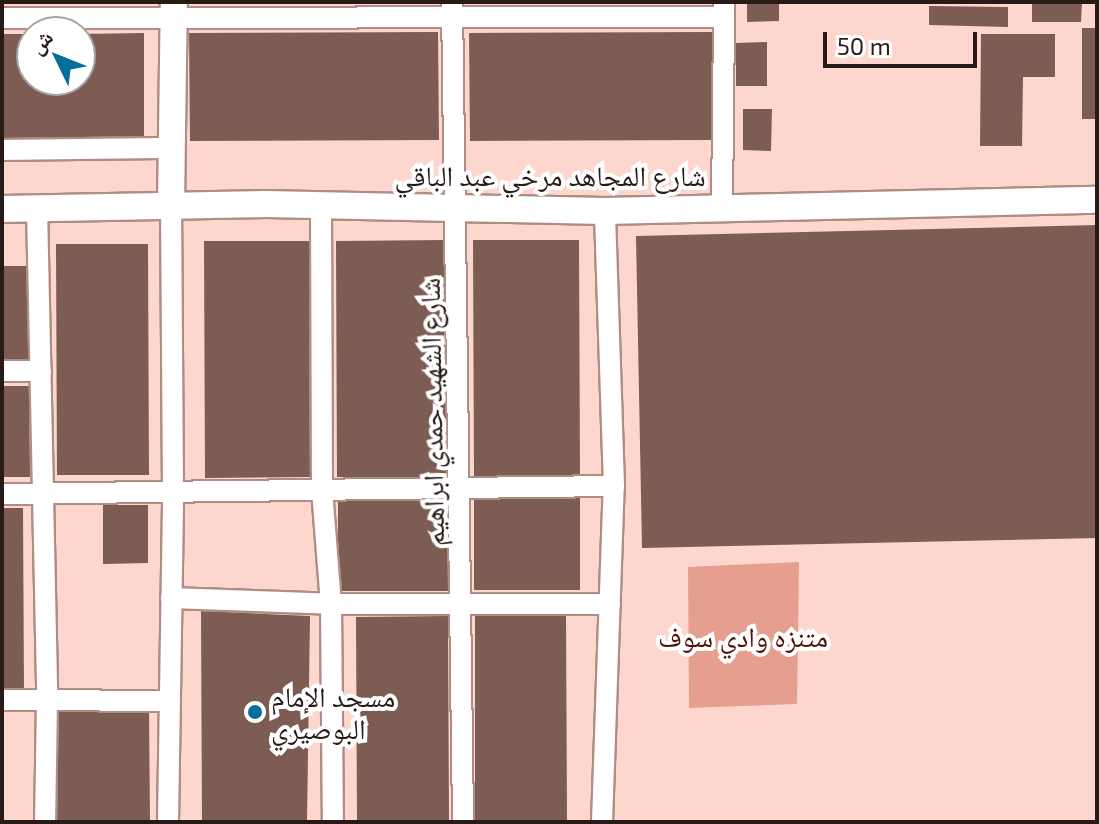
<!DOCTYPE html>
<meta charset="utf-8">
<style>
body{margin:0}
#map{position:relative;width:1099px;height:824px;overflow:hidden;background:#fdd7cd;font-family:"Exo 2","Noto Naskh Arabic",sans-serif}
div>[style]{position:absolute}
.green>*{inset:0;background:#e69f8e}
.building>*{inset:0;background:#7d5c54}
.roads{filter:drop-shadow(2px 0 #b08d84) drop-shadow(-2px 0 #b08d84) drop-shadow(0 2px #b08d84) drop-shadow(0 -2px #b08d84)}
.minor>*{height:20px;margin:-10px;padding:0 10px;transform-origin:10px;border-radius:10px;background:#fff}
.tertiary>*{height:26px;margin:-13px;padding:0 13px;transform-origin:13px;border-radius:13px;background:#fff}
.dots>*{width:22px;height:22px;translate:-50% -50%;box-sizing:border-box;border:4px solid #fff;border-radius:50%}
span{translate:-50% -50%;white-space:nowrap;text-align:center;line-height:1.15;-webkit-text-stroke:8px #fff;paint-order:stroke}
.street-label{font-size:28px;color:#281a17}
.park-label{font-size:28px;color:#4f1204}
.poi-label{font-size:28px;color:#281a17}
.left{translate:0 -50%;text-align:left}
.frame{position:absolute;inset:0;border:4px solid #281a17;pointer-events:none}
.north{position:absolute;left:16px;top:16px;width:80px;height:80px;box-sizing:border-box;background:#fff;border:2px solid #a9a3a2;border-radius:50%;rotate:313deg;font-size:22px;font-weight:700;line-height:32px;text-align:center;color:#281a17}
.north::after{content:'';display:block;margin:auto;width:28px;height:36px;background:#056e9b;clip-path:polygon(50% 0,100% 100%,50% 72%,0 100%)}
.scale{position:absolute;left:823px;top:32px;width:154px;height:36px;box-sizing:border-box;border:4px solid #281a17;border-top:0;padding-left:10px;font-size:24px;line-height:28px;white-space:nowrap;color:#281a17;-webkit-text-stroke:6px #fff;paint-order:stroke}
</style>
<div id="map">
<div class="green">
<i style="clip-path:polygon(799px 562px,797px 704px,689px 708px,688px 567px)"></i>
</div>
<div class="building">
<i style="clip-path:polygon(747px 2px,779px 2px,779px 21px,747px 22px)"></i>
<i style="clip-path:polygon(1032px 2px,1082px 2px,1081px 22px,1032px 22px)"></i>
<i style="clip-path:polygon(929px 6px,1008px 7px,1008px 27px,929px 25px)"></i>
<i style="clip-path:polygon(1082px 28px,1097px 28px,1097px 119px,1082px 119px)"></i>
<i style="clip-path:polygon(438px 32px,439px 140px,190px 141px,189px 33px)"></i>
<i style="clip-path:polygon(712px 32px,712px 140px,470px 141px,469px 33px)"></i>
<i style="clip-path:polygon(144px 33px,144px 141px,2px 141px,2px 34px,32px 34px,32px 80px,80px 80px,80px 34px)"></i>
<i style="clip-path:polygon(981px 34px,1055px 34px,1055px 77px,1023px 77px,1022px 146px,980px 146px)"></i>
<i style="clip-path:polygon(767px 42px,767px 86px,736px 86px,736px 43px)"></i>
<i style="clip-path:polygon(743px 109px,772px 109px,771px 151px,743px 150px)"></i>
<i style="clip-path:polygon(1097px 225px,1097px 538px,642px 548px,636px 236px)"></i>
<i style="clip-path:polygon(446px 240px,447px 477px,337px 477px,336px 241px)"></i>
<i style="clip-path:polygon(473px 240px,579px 240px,580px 476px,474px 477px)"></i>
<i style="clip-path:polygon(204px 241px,309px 241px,310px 477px,205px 478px)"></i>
<i style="clip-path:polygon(56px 244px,148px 244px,149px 475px,57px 475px)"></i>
<i style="clip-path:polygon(2px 266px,29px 266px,29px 361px,2px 361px)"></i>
<i style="clip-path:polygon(2px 386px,29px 386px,30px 477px,2px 477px)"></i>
<i style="clip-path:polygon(447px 497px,448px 591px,338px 591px,338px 498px)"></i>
<i style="clip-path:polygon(474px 497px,580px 497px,580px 590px,474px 590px)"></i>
<i style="clip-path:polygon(103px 505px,148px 505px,148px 563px,103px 564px)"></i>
<i style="clip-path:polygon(2px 508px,23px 508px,24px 692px,2px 692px)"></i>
<i style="clip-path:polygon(201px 611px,310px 616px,307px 822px,202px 822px)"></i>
<i style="clip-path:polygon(448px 616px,449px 822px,357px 822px,356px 617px)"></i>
<i style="clip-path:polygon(475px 616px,566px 616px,567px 822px,475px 822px)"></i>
<i style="clip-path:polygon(149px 708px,150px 822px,57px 822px,56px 709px)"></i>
</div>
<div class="roads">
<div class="minor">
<i style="left:452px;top:2px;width:820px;rotate:89.23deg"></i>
<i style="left:2px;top:18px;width:722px;rotate:-0.08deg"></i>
<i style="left:2px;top:150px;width:170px;rotate:-0.7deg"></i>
<i style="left:321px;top:206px;width:284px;rotate:89.8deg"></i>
<i style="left:322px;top:490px;width:114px;rotate:85.5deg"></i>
<i style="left:331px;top:604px;width:218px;rotate:89.5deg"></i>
<i style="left:37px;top:207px;width:493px;rotate:88.8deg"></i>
<i style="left:47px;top:700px;width:122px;rotate:90.9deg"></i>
<i style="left:722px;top:208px;width:206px;rotate:-89.4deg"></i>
<i style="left:2px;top:371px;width:39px"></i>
<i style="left:2px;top:494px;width:612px;rotate:-0.75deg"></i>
<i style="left:171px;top:598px;width:160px;rotate:2.1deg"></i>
<i style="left:331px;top:604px;width:279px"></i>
<i style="left:2px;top:700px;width:166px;rotate:0.3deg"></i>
<i style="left:168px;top:822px;width:332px;rotate:-89.1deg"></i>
<i style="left:173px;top:490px;width:285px;rotate:-90.4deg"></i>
<i style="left:602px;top:822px;width:336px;rotate:-88deg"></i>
<i style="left:614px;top:486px;width:275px;rotate:-91.9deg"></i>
</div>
<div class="tertiary">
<i style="left:171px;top:205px;width:203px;rotate:-89.2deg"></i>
<i style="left:2px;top:209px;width:264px;rotate:-1.1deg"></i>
<i style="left:266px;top:204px;width:339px;rotate:1.2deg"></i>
<i style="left:605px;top:211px;width:492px;rotate:-1.3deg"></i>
</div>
</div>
<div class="dots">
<i style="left:255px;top:712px;background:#056e9b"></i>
</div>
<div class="street-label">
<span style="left:550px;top:175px">شارع المجاهد مرخي عبد الباقي</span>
<span style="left:431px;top:412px;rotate:-91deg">شارع الشهيد حمدي ابراهيم</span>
</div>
<div class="park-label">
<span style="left:743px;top:636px">متنزه وادي سوف</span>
</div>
<div class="poi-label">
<span class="left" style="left:271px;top:712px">مسجد الإمام<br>البوصيري</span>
</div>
<div class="frame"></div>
<div class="north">ش</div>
<div class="scale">50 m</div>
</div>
